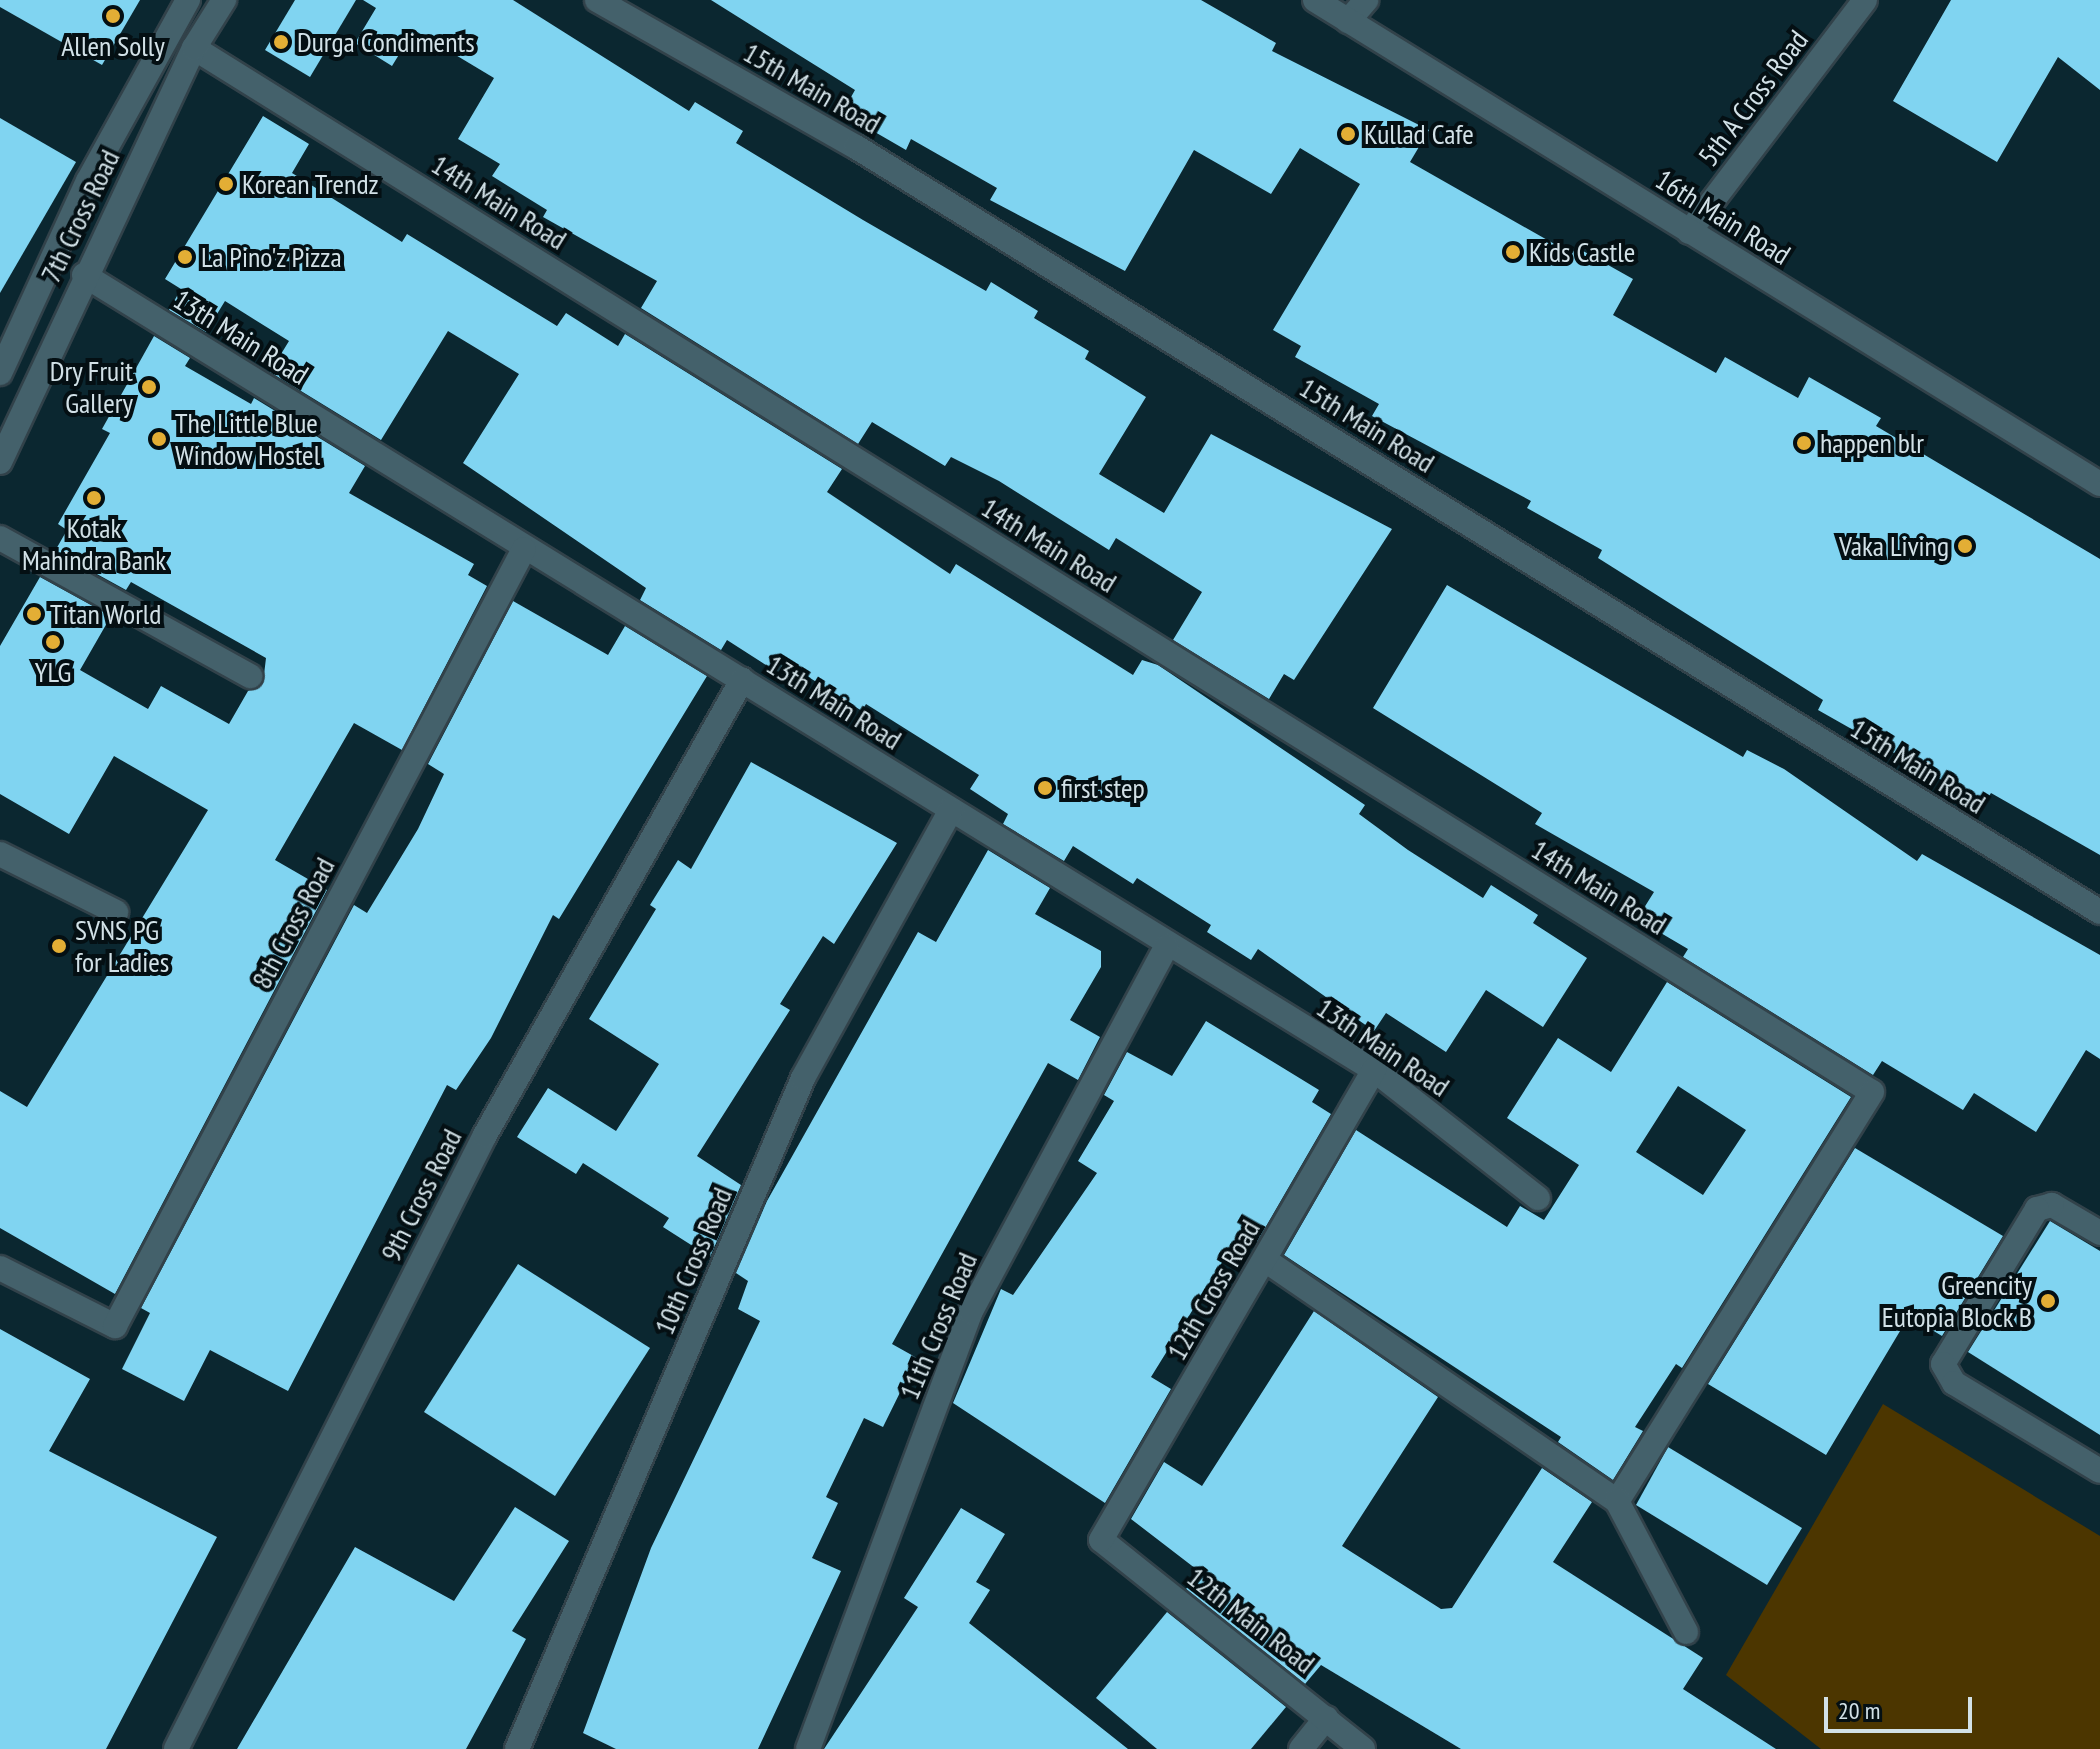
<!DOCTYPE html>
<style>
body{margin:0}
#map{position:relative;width:2100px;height:1749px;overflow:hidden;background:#0b2730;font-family:"PT Sans Narrow",sans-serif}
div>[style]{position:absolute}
.green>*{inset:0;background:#4c3600}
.building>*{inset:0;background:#80d4f1}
.roads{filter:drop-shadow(2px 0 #32424a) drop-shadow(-2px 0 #32424a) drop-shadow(0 2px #32424a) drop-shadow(0 -2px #32424a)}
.street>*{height:24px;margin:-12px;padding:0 12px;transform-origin:12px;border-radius:12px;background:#44616b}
.secondary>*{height:24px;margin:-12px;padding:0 12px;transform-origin:12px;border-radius:12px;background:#44616b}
.dots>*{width:22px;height:22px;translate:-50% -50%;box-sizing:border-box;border:4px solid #040f13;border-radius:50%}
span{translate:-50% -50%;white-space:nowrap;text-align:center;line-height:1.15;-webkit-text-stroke:8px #040f13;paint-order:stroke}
.poi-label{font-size:28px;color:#d2e1e7}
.left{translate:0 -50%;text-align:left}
.right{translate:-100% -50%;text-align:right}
.street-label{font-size:28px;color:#d2e1e7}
.scale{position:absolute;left:1824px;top:1697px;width:148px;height:36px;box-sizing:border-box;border:4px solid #d2e1e7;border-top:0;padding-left:10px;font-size:24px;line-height:28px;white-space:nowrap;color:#d2e1e7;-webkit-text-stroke:6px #040f13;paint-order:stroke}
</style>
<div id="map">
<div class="green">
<i style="clip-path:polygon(1883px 1404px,2100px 1536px,2100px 1749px,1821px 1749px,1726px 1675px)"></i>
</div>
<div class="building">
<i style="clip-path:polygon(0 0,140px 0,102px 65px,0 7px)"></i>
<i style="clip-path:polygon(295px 0,356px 0,310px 77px,265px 50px)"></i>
<i style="clip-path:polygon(363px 0,513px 0,689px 111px,695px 102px,743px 131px,736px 143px,863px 220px,986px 291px,991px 282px,1038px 311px,1034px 318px,1089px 351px,1085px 359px,1146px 397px,1099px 474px,1164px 513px,1211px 434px,1392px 529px,1294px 680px,1284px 674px,1269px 699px,1173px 640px,1202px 592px,1116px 538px,1109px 550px,999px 481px,951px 457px,945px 466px,872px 422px,858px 444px,641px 308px,657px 281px,543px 217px,547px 210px,492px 176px,500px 164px,458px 139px,494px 78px,414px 30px,392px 66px,355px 43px,376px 8px)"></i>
<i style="clip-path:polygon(711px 0,1201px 0,1276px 43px,1272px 51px,1429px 130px,1410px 162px,1572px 254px,1576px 247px,1633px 279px,1613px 315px,1716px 373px,1725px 357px,1798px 398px,1809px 377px,1881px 418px,1876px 426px,2100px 559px,2100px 855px,1991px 793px,1984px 804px,1818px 710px,1823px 700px,1598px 558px,1602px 550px,1527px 508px,1531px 501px,1372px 416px,1379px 404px,1295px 357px,1301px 346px,1273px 330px,1360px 184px,1300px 148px,1271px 194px,1194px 150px,1125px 271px,990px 200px,997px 188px,911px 139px,906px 150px,842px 113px,855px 90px)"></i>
<i style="clip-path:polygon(1951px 0,2100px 0,2100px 90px,2058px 57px,1997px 162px,1893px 101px)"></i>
<i style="clip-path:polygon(263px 116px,309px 144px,292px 173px,402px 242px,407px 234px,557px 326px,566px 313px,618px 346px,625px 334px,842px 469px,827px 492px,950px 574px,956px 564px,1133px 675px,1142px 660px,1158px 665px,1365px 805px,1359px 814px,1408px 850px,1483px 898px,1491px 885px,1538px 915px,1533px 923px,1587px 958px,1543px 1027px,1486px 990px,1446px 1052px,1386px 1013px,1374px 1031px,1258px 949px,1251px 960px,1207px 932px,1211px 925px,1137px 878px,1133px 884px,1073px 846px,1064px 861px,1003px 824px,1008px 814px,970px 789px,979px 775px,866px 704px,862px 711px,796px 669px,789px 680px,727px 640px,721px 650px,640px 600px,646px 588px,463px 463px,519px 374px,448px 331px,381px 440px,270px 372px,289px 341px,225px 301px,206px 332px,169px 310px,181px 289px,165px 279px)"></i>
<i style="clip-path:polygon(0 118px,76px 162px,0 293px)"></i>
<i style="clip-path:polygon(154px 336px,190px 358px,185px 366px,251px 404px,254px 398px,365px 466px,349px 493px,474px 564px,468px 575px,487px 586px,402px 750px,354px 723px,275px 860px,327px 890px,115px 1294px,0 1228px,0 1091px,27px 1107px,208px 810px,114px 756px,69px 834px,0 794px,0 646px,40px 577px,111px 616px,80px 670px,148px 709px,161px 686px,229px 724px,248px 691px,263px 683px,266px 658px,131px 582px,126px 590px,55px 551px,67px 530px,58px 524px,110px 433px,102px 429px)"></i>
<i style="clip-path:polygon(1447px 585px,1743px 757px,1747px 750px,1784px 769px,1917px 861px,1922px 854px,2100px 955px,2100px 1059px,2086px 1050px,2036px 1132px,1974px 1093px,1963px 1110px,1882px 1061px,1873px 1075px,1683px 957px,1688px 949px,1637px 919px,1654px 892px,1535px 824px,1542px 813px,1373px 708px)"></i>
<i style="clip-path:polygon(513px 601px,608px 655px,625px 626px,707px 676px,559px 919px,553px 915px,491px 1038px,456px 1090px,447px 1085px,288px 1391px,210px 1350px,184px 1401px,122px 1369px,150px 1313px,141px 1308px,354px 905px,367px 913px,418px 829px,444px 774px,428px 764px)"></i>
<i style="clip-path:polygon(751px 762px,897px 843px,834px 944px,823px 936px,780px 1004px,790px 1010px,697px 1156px,741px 1185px,710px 1257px,663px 1227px,669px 1218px,583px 1163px,576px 1174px,517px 1137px,548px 1088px,616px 1131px,659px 1064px,589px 1019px,656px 909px,650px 905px,678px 860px,691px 869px)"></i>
<i style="clip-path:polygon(988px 850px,1050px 888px,1035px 914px,1101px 951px,1101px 967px,1070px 1020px,1100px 1037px,1078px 1080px,1048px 1063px,892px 1344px,917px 1358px,883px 1427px,864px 1418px,826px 1497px,838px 1503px,812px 1558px,841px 1571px,758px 1749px,616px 1749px,583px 1733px,651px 1548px,760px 1321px,738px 1309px,748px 1281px,736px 1273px,767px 1201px,918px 932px,936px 942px)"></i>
<i style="clip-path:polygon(evenodd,1667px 982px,1851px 1097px,1682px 1368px,1676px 1364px,1635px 1427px,1643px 1431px,1613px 1480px,1558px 1442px,1561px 1437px,1284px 1255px,1356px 1130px,1507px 1227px,1520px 1206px,1544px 1220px,1579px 1165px,1507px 1118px,1558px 1038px,1611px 1072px,1667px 982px,1678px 1086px,1746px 1130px,1703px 1195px,1636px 1152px,1678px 1086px)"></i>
<i style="clip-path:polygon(1206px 1021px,1319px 1090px,1312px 1102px,1331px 1114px,1257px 1242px,1241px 1232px,1151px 1377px,1171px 1389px,1105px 1503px,953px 1403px,1001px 1289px,1013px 1295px,1097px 1173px,1078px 1161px,1114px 1101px,1104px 1095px,1127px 1052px,1172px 1076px)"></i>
<i style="clip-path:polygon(1855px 1148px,2003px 1236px,1942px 1336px,1909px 1316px,1826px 1455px,1708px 1384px)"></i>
<i style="clip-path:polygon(2050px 1221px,2100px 1251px,2100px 1435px,1968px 1352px)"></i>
<i style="clip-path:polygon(518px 1264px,650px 1348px,555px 1496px,424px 1412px)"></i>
<i style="clip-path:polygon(1314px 1311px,1438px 1397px,1342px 1546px,1441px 1609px,1452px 1608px,1542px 1468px,1592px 1502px,1553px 1562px,1703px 1658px,1683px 1689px,1776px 1749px,1461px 1749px,1321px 1665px,1305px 1684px,1186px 1589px,1200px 1572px,1131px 1519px,1164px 1462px,1202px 1486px)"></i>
<i style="clip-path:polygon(0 1329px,90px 1379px,49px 1451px,217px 1537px,106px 1749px,0 1749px)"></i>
<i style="clip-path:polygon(1668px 1447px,1802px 1528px,1767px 1585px,1636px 1505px)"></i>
<i style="clip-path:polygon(515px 1507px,569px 1541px,512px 1631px,526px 1639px,466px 1749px,237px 1749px,355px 1547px,454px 1601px)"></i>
<i style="clip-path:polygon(961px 1508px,1005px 1534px,976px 1582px,990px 1590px,969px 1623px,1128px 1749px,824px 1749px,918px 1607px,904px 1598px)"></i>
<i style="clip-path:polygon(1167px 1612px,1286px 1707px,1251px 1749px,1157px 1749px,1096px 1698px)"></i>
</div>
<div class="roads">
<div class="street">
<i style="left:597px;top:0;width:298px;rotate:29.6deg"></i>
<i style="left:856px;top:147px;width:1460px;rotate:31.59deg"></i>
<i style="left:1348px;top:21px;width:28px;rotate:-49deg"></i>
<i style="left:194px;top:48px;width:1976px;rotate:31.89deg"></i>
<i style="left:1872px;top:1092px;width:482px;rotate:121.9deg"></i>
<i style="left:1689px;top:232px;width:291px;rotate:-52.8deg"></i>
<i style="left:84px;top:275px;width:1515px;rotate:31.64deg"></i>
<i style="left:1374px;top:1070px;width:208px;rotate:38deg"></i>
<i style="left:0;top:538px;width:286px;rotate:28.9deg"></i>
<i style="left:0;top:854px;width:130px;rotate:26.6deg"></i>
<i style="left:2100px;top:1233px;width:56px;rotate:-149.7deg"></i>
<i style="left:2052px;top:1205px;width:16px;rotate:165deg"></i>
<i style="left:2037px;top:1209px;width:181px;rotate:121.2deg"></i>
<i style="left:1943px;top:1364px;width:22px;rotate:60deg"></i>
<i style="left:1954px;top:1383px;width:170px;rotate:31.1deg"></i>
<i style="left:1265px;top:1260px;width:427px;rotate:34.4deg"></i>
<i style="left:1617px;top:1501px;width:148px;rotate:62.2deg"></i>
<i style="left:0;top:1268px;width:129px;rotate:26.8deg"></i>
<i style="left:115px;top:1326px;width:878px;rotate:-62.24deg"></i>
<i style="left:176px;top:1749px;width:687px;rotate:-63.29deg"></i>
<i style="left:485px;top:1135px;width:523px;rotate:-60.54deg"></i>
<i style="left:517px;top:1749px;width:729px;rotate:-66.91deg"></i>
<i style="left:803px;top:1078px;width:306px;rotate:-61.1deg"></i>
<i style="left:808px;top:1749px;width:467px;rotate:-69.6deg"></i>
<i style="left:971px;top:1311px;width:413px;rotate:-61.8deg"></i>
<i style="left:1301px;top:1749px;width:40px;rotate:-51deg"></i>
<i style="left:1363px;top:1749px;width:335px;rotate:-141.4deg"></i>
<i style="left:1101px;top:1540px;width:544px;rotate:-59.85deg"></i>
</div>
<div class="secondary">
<i style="left:1315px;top:0;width:922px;rotate:31.66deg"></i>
<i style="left:0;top:373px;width:211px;rotate:-65.4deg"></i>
<i style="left:88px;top:181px;width:207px;rotate:-61.1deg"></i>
<i style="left:0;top:462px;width:457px;rotate:-64.9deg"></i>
<i style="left:194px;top:48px;width:57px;rotate:-58deg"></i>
</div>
</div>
<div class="dots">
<i style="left:113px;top:16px;background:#e3ae35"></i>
<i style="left:281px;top:42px;background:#e3ae35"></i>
<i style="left:1348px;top:134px;background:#e3ae35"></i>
<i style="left:226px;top:184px;background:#e3ae35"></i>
<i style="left:1513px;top:252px;background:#e3ae35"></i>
<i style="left:185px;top:257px;background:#e3ae35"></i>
<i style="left:149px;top:387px;background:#e3ae35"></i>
<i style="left:159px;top:439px;background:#e3ae35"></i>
<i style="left:1804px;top:443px;background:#e3ae35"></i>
<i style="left:94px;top:498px;background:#e3ae35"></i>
<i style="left:1965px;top:546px;background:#e3ae35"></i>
<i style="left:34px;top:614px;background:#e3ae35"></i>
<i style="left:53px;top:642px;background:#e3ae35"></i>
<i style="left:1045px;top:788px;background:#e3ae35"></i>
<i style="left:59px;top:946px;background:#e3ae35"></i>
<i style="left:2048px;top:1301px;background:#e3ae35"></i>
</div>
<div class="poi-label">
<span class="left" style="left:297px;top:42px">Durga Condiments</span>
<span style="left:113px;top:46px">Allen Solly</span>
<span class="left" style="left:1364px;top:134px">Kullad Cafe</span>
<span class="left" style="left:242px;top:184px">Korean Trendz</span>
<span class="left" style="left:1529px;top:252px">Kids Castle</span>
<span class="left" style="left:201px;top:257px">La Pino'z Pizza</span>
<span class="right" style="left:133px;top:387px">Dry Fruit<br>Gallery</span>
<span class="left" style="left:175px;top:439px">The Little Blue<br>Window Hostel</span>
<span class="left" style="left:1820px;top:443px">happen blr</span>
<span style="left:94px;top:544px">Kotak<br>Mahindra Bank</span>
<span class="right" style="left:1949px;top:546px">Vaka Living</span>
<span class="left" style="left:50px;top:614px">Titan World</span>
<span style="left:53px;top:672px">YLG</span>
<span class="left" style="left:1061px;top:788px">first step</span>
<span class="left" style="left:75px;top:946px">SVNS PG<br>for Ladies</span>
<span class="right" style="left:2032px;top:1301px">Greencity<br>Eutopia Block B</span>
</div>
<div class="street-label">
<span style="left:812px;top:88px;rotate:30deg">15th Main Road</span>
<span style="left:1753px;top:98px;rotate:-53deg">5th A Cross Road</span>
<span style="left:499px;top:202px;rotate:32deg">14th Main Road</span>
<span style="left:80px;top:216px;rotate:-64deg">7th Cross Road</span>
<span style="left:1723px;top:217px;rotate:32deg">16th Main Road</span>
<span style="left:241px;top:337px;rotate:32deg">13th Main Road</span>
<span style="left:1367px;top:425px;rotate:32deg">15th Main Road</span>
<span style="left:1049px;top:545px;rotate:32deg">14th Main Road</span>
<span style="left:834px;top:702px;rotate:32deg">13th Main Road</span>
<span style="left:1918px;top:766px;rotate:32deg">15th Main Road</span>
<span style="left:1599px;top:887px;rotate:32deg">14th Main Road</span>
<span style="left:293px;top:923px;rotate:-62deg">8th Cross Road</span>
<span style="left:1383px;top:1047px;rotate:34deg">13th Main Road</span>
<span style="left:421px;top:1195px;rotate:-63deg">9th Cross Road</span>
<span style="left:693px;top:1261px;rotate:-67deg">10th Cross Road</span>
<span style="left:1213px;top:1290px;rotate:-60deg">12th Cross Road</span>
<span style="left:938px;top:1326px;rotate:-67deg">11th Cross Road</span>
<span style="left:1251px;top:1620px;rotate:38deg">12th Main Road</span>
</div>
<div class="scale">20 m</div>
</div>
